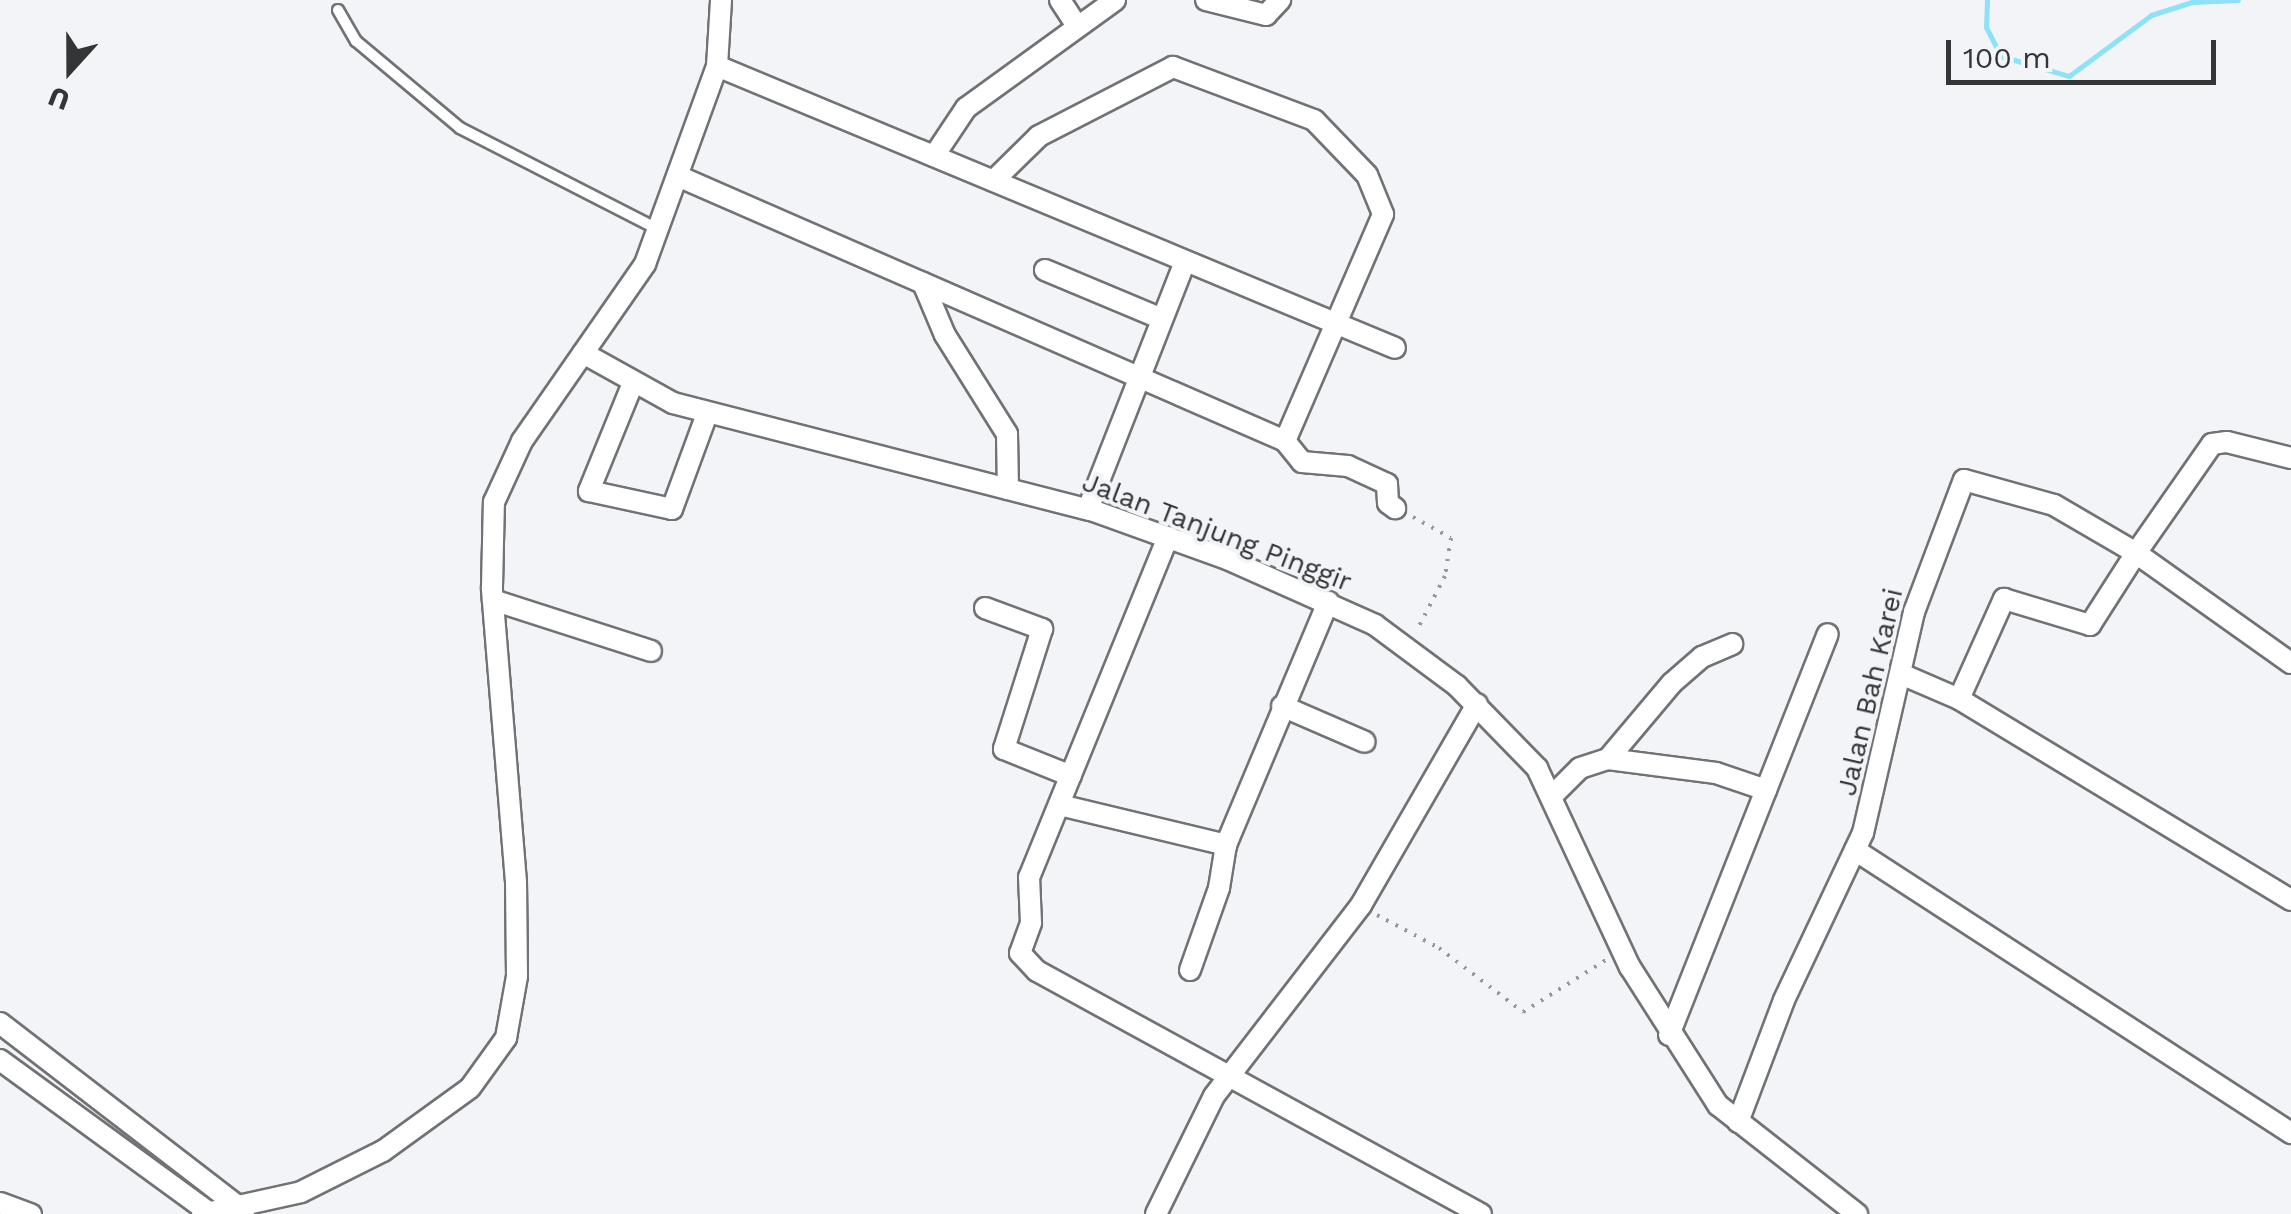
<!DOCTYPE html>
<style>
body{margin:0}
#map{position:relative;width:2291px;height:1214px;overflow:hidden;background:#f2f4f8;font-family:"Work Sans",sans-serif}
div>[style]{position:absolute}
.stream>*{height:5px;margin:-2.5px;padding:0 2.5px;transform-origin:2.5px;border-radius:2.5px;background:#8ee1f6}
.path>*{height:4px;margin-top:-2px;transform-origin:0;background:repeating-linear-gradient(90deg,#96979a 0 2.5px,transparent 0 10.5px)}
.roads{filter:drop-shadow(2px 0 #717276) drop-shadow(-2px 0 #717276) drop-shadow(0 2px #717276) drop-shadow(0 -2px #717276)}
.service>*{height:10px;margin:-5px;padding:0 5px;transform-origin:5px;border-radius:5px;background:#fff}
.minor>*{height:20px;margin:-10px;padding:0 10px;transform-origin:10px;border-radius:10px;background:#fff}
span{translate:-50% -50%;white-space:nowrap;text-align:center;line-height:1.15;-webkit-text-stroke:8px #f2f4f8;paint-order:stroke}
.street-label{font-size:28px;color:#343536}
.north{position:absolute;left:20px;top:20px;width:100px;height:100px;-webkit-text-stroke:8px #f2f4f8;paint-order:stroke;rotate:201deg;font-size:28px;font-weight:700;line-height:40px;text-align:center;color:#343536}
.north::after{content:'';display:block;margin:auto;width:35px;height:45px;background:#343536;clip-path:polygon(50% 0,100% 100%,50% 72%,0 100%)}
.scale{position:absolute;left:1946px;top:40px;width:270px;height:45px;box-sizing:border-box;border:5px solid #343536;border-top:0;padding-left:12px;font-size:30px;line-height:35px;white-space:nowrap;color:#343536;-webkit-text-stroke:8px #f2f4f8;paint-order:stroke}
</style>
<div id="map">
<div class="stream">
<i style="left:1987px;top:0;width:27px;rotate:92deg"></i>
<i style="left:1986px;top:27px;width:33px;rotate:63deg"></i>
<i style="left:2001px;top:56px;width:71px;rotate:16.4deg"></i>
<i style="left:2069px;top:76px;width:102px;rotate:-36.6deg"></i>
<i style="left:2151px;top:15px;width:43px;rotate:-17.6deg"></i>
<i style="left:2192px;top:2px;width:46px;rotate:-2.5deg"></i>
</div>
<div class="path">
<i style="left:1413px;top:517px;width:43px;rotate:28.9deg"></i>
<i style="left:1451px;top:538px;width:38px;rotate:99deg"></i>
<i style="left:1445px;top:576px;width:63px;rotate:117.4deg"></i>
<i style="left:1377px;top:915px;width:70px;rotate:28deg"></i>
<i style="left:1439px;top:948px;width:106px;rotate:37.3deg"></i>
<i style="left:1523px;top:1012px;width:98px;rotate:-32.1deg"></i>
</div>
<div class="roads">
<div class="service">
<i style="left:338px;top:10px;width:36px;rotate:60deg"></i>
<i style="left:356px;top:41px;width:136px;rotate:39.9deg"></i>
<i style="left:460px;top:128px;width:224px;rotate:27.1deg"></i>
</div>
<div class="minor">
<i style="left:1060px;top:0;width:30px;rotate:57deg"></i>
<i style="left:1206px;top:0;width:62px;rotate:14deg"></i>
<i style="left:1266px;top:15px;width:21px;rotate:-47deg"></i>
<i style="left:717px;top:66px;width:734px;rotate:22.58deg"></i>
<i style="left:934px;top:156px;width:58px;rotate:-56.3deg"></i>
<i style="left:966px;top:108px;width:184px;rotate:-35.9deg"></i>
<i style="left:680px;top:177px;width:660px;rotate:23.57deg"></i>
<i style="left:1285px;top:441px;width:247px;rotate:-66.6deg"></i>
<i style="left:1383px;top:214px;width:42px;rotate:-112.3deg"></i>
<i style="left:1367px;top:175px;width:76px;rotate:-133.9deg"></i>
<i style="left:1314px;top:120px;width:151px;rotate:-159.4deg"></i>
<i style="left:1173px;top:67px;width:151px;rotate:152.8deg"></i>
<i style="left:1039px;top:136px;width:64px;rotate:135.6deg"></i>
<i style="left:1045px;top:270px;width:127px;rotate:22.7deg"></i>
<i style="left:923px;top:283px;width:56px;rotate:67.1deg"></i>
<i style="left:945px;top:335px;width:117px;rotate:57.9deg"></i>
<i style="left:1007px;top:434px;width:55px;rotate:89deg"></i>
<i style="left:583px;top:353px;width:103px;rotate:29.1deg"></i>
<i style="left:673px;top:403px;width:435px;rotate:14.4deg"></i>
<i style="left:1094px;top:511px;width:141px;rotate:19.8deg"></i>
<i style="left:1227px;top:559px;width:162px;rotate:24deg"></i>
<i style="left:1375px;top:625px;width:102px;rotate:36.6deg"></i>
<i style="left:1457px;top:686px;width:115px;rotate:45.7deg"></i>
<i style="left:1537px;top:768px;width:220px;rotate:65deg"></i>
<i style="left:1630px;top:967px;width:164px;rotate:57.5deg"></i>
<i style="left:1718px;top:1105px;width:177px;rotate:38.1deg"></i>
<i style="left:633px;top:383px;width:117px;rotate:112.2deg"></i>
<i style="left:589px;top:491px;width:85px;rotate:12.2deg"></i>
<i style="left:672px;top:509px;width:101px;rotate:-69.8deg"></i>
<i style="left:1285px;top:441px;width:27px;rotate:51deg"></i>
<i style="left:1302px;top:462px;width:46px;rotate:5deg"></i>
<i style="left:1348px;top:466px;width:43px;rotate:24.8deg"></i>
<i style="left:1387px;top:484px;width:19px;rotate:87deg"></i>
<i style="left:1388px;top:503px;width:9px;rotate:36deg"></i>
<i style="left:1088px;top:509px;width:266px;rotate:-68.6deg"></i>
<i style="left:1168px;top:537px;width:367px;rotate:112.2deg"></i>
<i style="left:1029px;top:877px;width:46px;rotate:87.5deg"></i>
<i style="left:1031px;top:923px;width:32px;rotate:110deg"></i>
<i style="left:1020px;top:953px;width:25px;rotate:47deg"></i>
<i style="left:1037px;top:971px;width:506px;rotate:28.69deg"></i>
<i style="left:493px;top:600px;width:166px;rotate:17.9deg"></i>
<i style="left:985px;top:608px;width:61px;rotate:20.2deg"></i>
<i style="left:1042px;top:629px;width:126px;rotate:107.6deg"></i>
<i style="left:1004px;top:749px;width:72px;rotate:21.9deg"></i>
<i style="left:1901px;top:674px;width:63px;rotate:23.3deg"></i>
<i style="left:1959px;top:699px;width:388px;rotate:31.2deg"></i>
<i style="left:1959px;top:699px;width:110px;rotate:-65.8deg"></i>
<i style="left:2004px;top:599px;width:90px;rotate:16.8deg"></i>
<i style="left:2090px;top:625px;width:85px;rotate:-57.4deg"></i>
<i style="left:2136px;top:553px;width:190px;rotate:35.4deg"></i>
<i style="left:1282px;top:706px;width:90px;rotate:23.4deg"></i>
<i style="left:1608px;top:759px;width:99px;rotate:-49.9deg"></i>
<i style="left:1672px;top:683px;width:40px;rotate:-41deg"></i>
<i style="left:1702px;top:657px;width:33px;rotate:-23deg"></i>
<i style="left:1553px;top:795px;width:38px;rotate:-45deg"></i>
<i style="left:1580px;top:768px;width:29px;rotate:-18deg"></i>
<i style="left:1608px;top:759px;width:109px;rotate:7.4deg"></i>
<i style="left:1716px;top:773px;width:53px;rotate:18.8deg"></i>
<i style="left:1060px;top:805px;width:171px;rotate:13.5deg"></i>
<i style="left:1855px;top:850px;width:520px;rotate:32.99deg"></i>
<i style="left:1190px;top:970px;width:87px;rotate:-70.5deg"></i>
<i style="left:1219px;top:888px;width:44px;rotate:-80.8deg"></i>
<i style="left:1226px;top:845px;width:264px;rotate:-67.2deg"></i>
<i style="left:0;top:1023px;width:308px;rotate:37.6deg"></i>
<i style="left:1669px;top:1035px;width:431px;rotate:-68.4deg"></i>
<i style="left:0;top:1060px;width:261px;rotate:36.1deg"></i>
<i style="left:1738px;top:1122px;width:130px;rotate:-69.3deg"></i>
<i style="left:1784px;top:1000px;width:185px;rotate:-64.7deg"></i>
<i style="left:1863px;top:833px;width:227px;rotate:-77deg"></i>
<i style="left:1914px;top:612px;width:141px;rotate:-69.3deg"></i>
<i style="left:1964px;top:480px;width:93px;rotate:15.5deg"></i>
<i style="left:2054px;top:505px;width:95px;rotate:30.3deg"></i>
<i style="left:2136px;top:553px;width:133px;rotate:-55.1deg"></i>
<i style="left:2212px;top:444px;width:15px;rotate:-8deg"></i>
<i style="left:2227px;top:442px;width:66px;rotate:14deg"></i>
<i style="left:0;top:1203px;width:33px;rotate:20deg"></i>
<i style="left:202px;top:1214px;width:101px;rotate:-12.5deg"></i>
<i style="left:301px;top:1192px;width:92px;rotate:-26.6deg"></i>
<i style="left:383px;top:1151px;width:107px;rotate:-35.9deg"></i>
<i style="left:470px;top:1088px;width:62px;rotate:-54.2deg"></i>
<i style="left:506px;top:1038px;width:63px;rotate:-79.9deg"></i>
<i style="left:517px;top:976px;width:94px;rotate:-90.6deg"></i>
<i style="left:516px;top:882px;width:296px;rotate:-94.7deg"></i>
<i style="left:492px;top:587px;width:85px;rotate:-88.7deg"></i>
<i style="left:494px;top:502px;width:67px;rotate:-65.3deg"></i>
<i style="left:522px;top:441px;width:216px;rotate:-55.2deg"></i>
<i style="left:645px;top:264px;width:211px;rotate:-70deg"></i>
<i style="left:717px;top:66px;width:66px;rotate:-86.5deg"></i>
<i style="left:1156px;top:1214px;width:131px;rotate:-63.8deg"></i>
<i style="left:1214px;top:1096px;width:241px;rotate:-52.4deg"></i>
<i style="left:1361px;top:905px;width:232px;rotate:-60deg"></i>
</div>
</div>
<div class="street-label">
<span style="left:1217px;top:532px;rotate:21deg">Jalan Tanjung Pinggir</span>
<span style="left:1870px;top:692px;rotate:-77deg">Jalan Bah Karei</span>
</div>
<div class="north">U</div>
<div class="scale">100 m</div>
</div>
